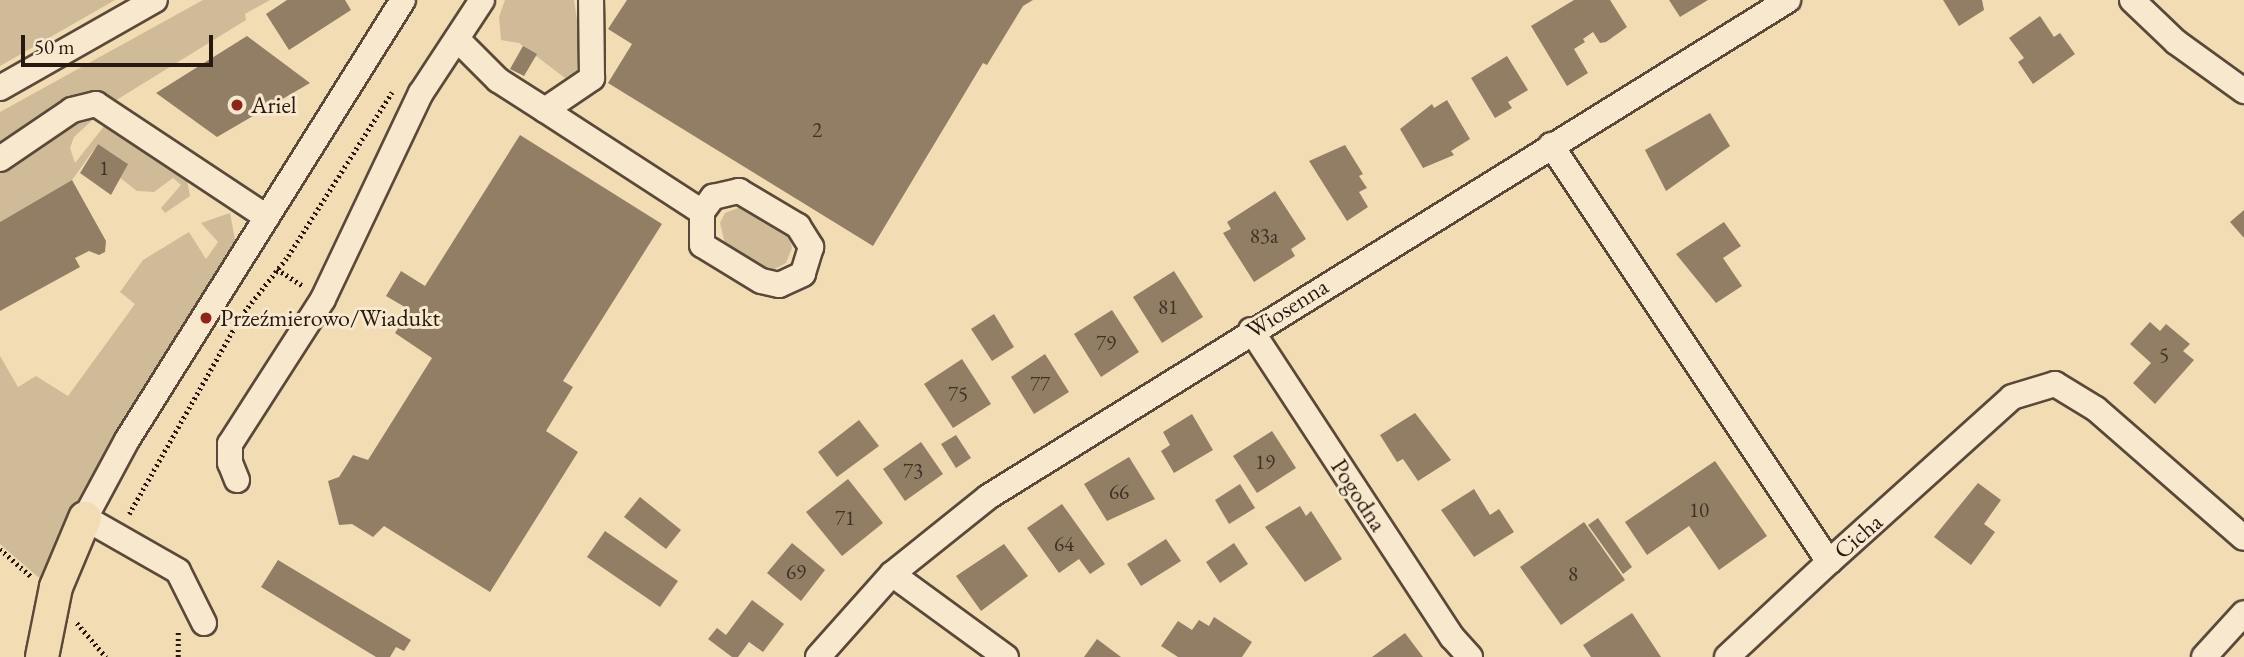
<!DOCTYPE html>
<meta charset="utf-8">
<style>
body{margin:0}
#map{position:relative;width:2244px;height:657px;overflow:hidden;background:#f2dcb3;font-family:"EB Garamond",serif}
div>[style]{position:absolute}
.green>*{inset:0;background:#cfbb97}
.building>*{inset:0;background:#917e65}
.path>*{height:4.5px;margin-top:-2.25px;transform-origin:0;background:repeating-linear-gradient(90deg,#271810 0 2px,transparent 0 5.5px)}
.roads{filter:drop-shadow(2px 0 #5a4939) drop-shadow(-2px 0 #5a4939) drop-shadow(0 2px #5a4939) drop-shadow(0 -2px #5a4939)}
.minor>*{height:24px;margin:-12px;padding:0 12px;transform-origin:12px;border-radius:12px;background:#f7e8ce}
.major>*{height:32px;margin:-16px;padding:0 16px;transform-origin:16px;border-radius:16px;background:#f2dcb3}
.dots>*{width:19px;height:19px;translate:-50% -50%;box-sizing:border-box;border:4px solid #f7e8ce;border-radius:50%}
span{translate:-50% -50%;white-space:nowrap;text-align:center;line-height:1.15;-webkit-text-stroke:6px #f7e8ce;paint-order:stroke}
.number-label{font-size:21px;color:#423225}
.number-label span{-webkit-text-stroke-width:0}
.poi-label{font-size:24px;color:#271810}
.left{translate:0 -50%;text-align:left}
.street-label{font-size:24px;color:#271810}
.scale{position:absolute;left:21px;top:35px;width:192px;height:32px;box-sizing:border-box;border:4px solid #271810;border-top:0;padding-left:9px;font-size:21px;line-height:24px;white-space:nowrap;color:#271810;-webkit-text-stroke:5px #f7e8ce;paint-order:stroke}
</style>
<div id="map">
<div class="green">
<i style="clip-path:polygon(0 0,115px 0,0 66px)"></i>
<i style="clip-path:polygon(203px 0,270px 0,245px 14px,246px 20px,110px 104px,91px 91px,0 147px,0 112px)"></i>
<i style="clip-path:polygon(505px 0,574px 0,581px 46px,580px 66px,575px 73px,565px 78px,519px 43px,501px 40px,499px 17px)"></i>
<i style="clip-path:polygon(98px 115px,74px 137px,70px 148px,75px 163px,105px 125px,187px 180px,190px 196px,165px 213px,161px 208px,181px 185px,173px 178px,154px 192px,137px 191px,119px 177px,127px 163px,98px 144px,72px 180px,0 222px,0 166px,66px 120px)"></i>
<i style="clip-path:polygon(746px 205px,788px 231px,792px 248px,786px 263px,773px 270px,760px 267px,725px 244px,720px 223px,725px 213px)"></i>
<i style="clip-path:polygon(230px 213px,236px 245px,95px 473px,44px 578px,38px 577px,0 544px,0 356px,18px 387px,36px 376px,68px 396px,135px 304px,120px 292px,143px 260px,189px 232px,206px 259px,218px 242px,201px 223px)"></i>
</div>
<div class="building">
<i style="clip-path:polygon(287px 0,345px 0,351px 10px,289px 50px,266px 14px)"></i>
<i style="clip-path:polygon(627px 0,1033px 0,1023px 6px,987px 65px,983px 63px,873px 246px,608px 83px,632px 44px,608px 29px)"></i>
<i style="clip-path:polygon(1574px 0,1610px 0,1627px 27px,1606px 42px,1600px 43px,1593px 32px,1583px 39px,1585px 42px,1574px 49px,1588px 73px,1567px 86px,1531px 26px)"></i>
<i style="clip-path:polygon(1669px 0,1708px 0,1680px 17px)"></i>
<i style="clip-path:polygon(1943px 0,1982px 0,1984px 10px,1959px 26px)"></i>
<i style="clip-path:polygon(2040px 16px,2054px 37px,2060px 33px,2075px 54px,2033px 84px,2018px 62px,2024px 58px,2009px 38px)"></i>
<i style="clip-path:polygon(247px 36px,310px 83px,217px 137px,156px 93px)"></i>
<i style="clip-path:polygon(523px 46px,537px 54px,524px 76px,510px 69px)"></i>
<i style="clip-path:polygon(1507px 56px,1528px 90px,1508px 102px,1512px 108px,1495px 118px,1471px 78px)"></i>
<i style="clip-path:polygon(1447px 100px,1470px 139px,1451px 151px,1454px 155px,1423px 168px,1400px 129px,1432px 104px,1434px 108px)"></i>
<i style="clip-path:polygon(1710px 113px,1730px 146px,1666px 191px,1645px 150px)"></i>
<i style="clip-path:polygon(520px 135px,662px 224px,563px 381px,573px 387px,546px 431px,578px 452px,490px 592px,384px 526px,373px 537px,352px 524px,339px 525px,328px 481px,339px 477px,353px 455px,368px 460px,432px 358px,395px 333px,410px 310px,386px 296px,401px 271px,425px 286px)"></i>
<i style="clip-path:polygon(98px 144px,128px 164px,111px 195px,80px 173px)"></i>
<i style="clip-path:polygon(1345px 145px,1363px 174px,1359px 176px,1367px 188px,1359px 192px,1368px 207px,1347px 221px,1309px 161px)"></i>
<i style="clip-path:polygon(72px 180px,106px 241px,105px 252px,99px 255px,89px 251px,75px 258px,80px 267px,0 311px,0 222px)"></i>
<i style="clip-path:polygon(1275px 191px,1306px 239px,1291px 249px,1295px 256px,1254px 282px,1223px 233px,1231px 229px,1227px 222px)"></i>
<i style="clip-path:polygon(2244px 210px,2244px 238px,2230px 222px)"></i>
<i style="clip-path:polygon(1724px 222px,1741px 246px,1723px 258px,1742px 286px,1716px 303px,1676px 254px)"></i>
<i style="clip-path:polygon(1174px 271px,1203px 317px,1162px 343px,1133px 297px)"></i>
<i style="clip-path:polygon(1112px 310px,1139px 352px,1101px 377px,1074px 334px)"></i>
<i style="clip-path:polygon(994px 314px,1014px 347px,992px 361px,971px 329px)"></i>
<i style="clip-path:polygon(2150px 322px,2160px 331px,2166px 324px,2190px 344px,2183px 351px,2194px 360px,2155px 404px,2133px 383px,2151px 363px,2130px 344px)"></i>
<i style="clip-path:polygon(1045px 354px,1069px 392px,1034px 414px,1011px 377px)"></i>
<i style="clip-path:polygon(962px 359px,991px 404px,953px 428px,924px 384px)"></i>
<i style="clip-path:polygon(1415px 413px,1451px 460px,1418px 481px,1403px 459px,1397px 462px,1380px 435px)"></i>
<i style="clip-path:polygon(1192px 414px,1213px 450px,1174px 473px,1161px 451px,1170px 445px,1163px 432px)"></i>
<i style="clip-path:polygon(859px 420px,879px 446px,837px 477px,818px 452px)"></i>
<i style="clip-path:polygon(1272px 431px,1296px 468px,1257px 493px,1233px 456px)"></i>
<i style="clip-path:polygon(956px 435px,971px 458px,956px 468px,941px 444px)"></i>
<i style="clip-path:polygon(921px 442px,943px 474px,905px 501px,883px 469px)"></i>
<i style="clip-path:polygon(1129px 457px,1155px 499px,1107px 521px,1084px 484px)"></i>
<i style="clip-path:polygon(1715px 461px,1767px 536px,1719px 570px,1689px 526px,1647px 555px,1625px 522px)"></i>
<i style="clip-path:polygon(848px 479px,883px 523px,842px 556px,806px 512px)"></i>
<i style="clip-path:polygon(1978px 483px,2001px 500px,1984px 524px,1995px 532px,1971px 565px,1934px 537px)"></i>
<i style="clip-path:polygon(1240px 484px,1255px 508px,1229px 524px,1215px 500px)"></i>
<i style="clip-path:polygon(1474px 489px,1490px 515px,1499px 509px,1514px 532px,1474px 557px,1441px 510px)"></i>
<i style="clip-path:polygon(640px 497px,681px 530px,666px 549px,624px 517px)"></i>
<i style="clip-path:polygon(1062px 504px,1105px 564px,1090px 574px,1079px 559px,1059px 573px,1027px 528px)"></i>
<i style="clip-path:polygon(1300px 506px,1306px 516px,1311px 511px,1342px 559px,1305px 582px,1265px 527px)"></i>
<i style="clip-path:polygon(1598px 518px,1632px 567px,1623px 574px,1588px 525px)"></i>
<i style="clip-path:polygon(1584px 522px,1625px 580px,1561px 625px,1520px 567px)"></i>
<i style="clip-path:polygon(605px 531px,678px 581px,660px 607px,587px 557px)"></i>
<i style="clip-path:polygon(1166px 539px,1181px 561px,1141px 586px,1127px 564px)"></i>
<i style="clip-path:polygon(792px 543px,825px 570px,801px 601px,767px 573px)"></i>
<i style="clip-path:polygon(1234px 543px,1248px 564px,1220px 583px,1206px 562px)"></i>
<i style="clip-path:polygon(1004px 544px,1028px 576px,981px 611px,956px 576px)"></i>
<i style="clip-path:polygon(278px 560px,411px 640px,404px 651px,396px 647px,390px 657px,376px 657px,261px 587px)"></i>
<i style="clip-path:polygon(752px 600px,784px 624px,763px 652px,749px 642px,738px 657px,732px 657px,708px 639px,717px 628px,726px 635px)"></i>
<i style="clip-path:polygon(1632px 613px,1661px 657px,1591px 657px,1583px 645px)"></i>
<i style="clip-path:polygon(1214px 617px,1252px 642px,1242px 657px,1178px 657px,1161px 646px,1178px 621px,1192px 630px,1199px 620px,1209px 626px)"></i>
<i style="clip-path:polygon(1405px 633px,1423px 657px,1372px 657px)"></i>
<i style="clip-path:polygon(1097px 639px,1121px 657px,1084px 657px)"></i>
</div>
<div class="path">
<i style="left:277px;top:269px;width:30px;rotate:33deg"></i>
<i style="left:129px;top:514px;width:227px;rotate:-60.5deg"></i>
<i style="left:241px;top:316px;width:76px;rotate:-51.9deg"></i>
<i style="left:288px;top:256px;width:194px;rotate:-57.6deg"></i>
<i style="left:0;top:549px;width:43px;rotate:41.2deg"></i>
<i style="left:77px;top:623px;width:45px;rotate:49.5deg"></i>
<i style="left:178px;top:657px;width:27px;rotate:-90deg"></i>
</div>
<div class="roads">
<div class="minor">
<i style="left:2132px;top:0;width:61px;rotate:43.7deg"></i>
<i style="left:2176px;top:42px;width:84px;rotate:35.8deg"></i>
<i style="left:457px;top:39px;width:58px;rotate:45deg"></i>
<i style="left:498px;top:80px;width:56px;rotate:32.6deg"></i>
<i style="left:545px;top:110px;width:57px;rotate:-34.2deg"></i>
<i style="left:592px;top:78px;width:78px;rotate:-90.7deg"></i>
<i style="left:0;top:88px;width:178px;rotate:-29.6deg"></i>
<i style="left:545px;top:110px;width:187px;rotate:33deg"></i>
<i style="left:1551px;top:145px;width:501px;rotate:56.31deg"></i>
<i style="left:1829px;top:562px;width:246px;rotate:-42deg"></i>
<i style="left:2012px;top:397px;width:45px;rotate:-16.8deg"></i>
<i style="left:2055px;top:384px;width:48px;rotate:31.4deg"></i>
<i style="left:2096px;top:409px;width:196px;rotate:41.1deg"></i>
<i style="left:0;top:159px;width:87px;rotate:-34.2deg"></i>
<i style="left:72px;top:110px;width:25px;rotate:-14deg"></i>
<i style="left:96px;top:104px;width:205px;rotate:33.5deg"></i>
<i style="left:739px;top:191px;width:69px;rotate:30.7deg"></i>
<i style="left:798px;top:226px;width:25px;rotate:58deg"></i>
<i style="left:811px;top:247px;width:28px;rotate:107deg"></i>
<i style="left:803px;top:274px;width:26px;rotate:155deg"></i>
<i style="left:779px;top:285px;width:18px;rotate:-167deg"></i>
<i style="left:761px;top:281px;width:69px;rotate:-148.6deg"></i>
<i style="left:702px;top:245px;width:33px;rotate:-90deg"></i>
<i style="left:702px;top:212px;width:19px;rotate:-54deg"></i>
<i style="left:713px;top:197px;width:27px;rotate:-13deg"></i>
<i style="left:1251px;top:330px;width:367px;rotate:56.8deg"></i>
<i style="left:1452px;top:637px;width:27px;rotate:48deg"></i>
<i style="left:237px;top:480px;width:18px;rotate:-112deg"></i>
<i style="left:230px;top:463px;width:19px;rotate:-90deg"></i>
<i style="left:230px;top:444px;width:172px;rotate:-57.3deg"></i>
<i style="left:323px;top:299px;width:228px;rotate:-64.6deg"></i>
<i style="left:421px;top:93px;width:111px;rotate:-56.7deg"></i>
<i style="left:892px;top:574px;width:141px;rotate:36.1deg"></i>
<i style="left:204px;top:623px;width:58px;rotate:-116.6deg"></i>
<i style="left:178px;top:571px;width:107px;rotate:-150.3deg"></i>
<i style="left:85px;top:518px;width:89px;rotate:-61.7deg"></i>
<i style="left:127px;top:440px;width:519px;rotate:-57.9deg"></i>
<i style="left:818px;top:657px;width:111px;rotate:-48.3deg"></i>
<i style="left:892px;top:574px;width:123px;rotate:-38.7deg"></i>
<i style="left:988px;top:497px;width:942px;rotate:-31.85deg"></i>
<i style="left:1727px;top:657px;width:139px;rotate:-43deg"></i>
<i style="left:2204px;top:657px;width:59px;rotate:-47.7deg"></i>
</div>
<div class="major">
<i style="left:42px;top:657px;width:71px;rotate:-78.7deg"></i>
<i style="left:56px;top:587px;width:75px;rotate:-67.2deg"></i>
</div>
</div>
<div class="dots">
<i style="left:237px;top:105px;background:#8f2418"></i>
<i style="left:206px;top:318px;background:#8f2418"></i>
</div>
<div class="number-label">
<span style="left:817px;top:130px">2</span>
<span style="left:104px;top:168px">1</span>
<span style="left:1264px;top:236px">83a</span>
<span style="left:1168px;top:307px">81</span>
<span style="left:1106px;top:343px">79</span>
<span style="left:2164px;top:355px">5</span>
<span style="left:1040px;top:384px">77</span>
<span style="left:958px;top:394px">75</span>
<span style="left:1265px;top:462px">19</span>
<span style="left:913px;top:471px">73</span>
<span style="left:1119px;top:492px">66</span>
<span style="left:1699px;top:510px">10</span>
<span style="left:845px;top:518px">71</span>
<span style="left:1064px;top:544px">64</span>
<span style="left:796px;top:572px">69</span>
<span style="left:1573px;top:574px">8</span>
</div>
<div class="poi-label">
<span class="left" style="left:251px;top:105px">Ariel</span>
<span class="left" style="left:220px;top:318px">Przeźmierowo/Wiadukt</span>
</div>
<div class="street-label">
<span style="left:1287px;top:308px;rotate:-32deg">Wiosenna</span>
<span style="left:1359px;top:495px;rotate:57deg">Pogodna</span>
<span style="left:1858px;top:536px;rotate:-41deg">Cicha</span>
</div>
<div class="scale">50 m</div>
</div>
